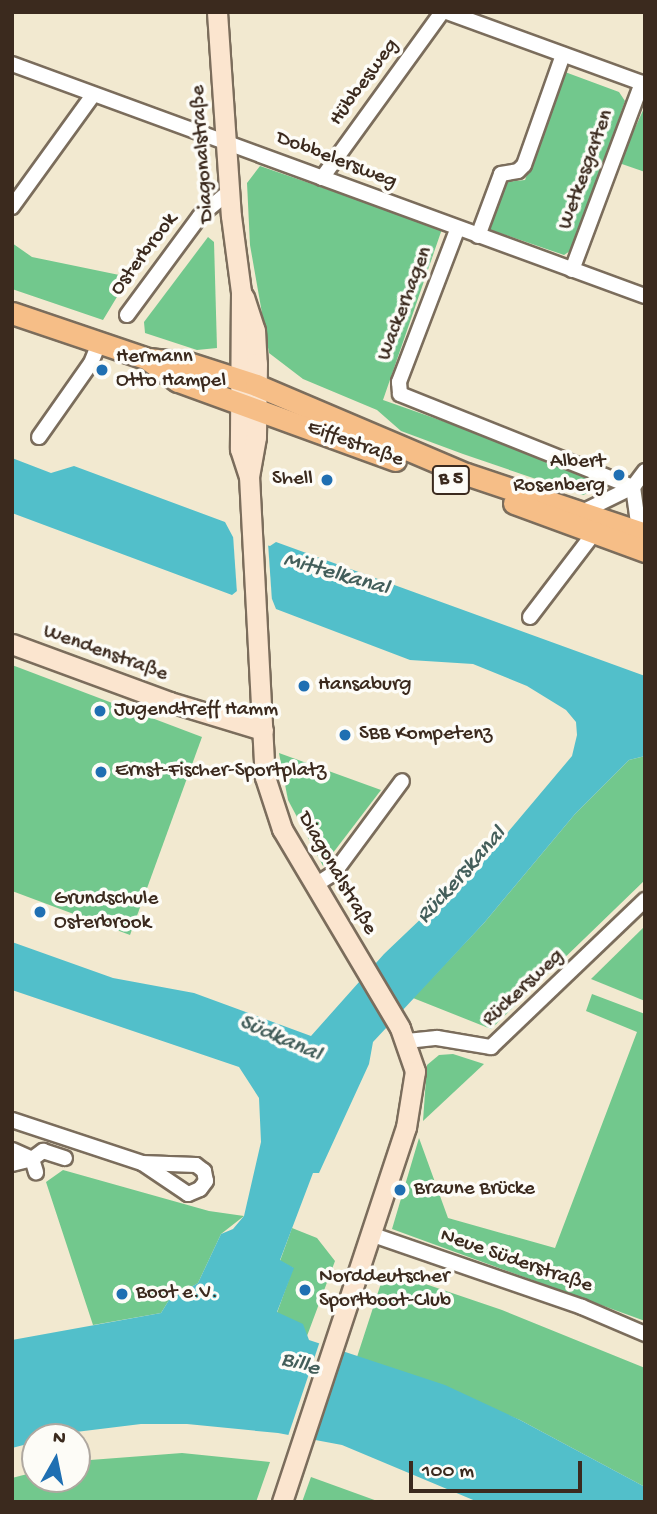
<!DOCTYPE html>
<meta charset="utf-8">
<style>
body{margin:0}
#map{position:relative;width:657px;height:1514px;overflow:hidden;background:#f2e9d0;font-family:"Gochi Hand",sans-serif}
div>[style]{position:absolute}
.green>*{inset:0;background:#72c88d}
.water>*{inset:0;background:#52bfca}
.pier>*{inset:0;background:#f2e9d0}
.roads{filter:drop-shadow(2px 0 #7b6d5c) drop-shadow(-2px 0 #7b6d5c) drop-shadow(0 2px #7b6d5c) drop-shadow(0 -2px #7b6d5c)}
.street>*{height:14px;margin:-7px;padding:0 7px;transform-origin:7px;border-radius:7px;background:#fff}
.secondary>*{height:19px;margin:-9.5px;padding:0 9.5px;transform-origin:9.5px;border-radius:9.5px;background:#fbe5cf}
.primary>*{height:21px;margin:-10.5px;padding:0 10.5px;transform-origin:10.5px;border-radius:10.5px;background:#f6be87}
.dots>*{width:19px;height:19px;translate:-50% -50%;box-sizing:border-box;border:4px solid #fdfcf7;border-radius:50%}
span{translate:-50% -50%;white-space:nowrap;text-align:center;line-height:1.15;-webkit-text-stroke:7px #fdfcf7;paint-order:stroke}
.shield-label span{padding:2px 5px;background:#fdfcf7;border:2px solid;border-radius:5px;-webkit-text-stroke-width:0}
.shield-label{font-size:19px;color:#3b2a1e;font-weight:700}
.street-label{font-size:21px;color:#3b2a1e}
.poi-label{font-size:21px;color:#3b2a1e}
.left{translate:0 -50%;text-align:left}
.right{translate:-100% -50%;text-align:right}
.water-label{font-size:23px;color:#435e5a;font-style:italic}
.frame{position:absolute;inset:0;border:14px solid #3b2a1e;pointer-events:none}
.north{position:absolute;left:21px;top:1423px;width:70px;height:70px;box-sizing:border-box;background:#fdfcf7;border:2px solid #afa8a0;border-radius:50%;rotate:9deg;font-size:19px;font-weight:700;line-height:28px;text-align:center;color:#3b2a1e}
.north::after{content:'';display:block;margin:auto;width:24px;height:32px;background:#1f6fb2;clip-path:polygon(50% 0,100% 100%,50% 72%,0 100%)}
.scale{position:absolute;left:409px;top:1461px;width:173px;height:32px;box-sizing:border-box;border:4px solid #3b2a1e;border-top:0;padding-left:9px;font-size:21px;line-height:24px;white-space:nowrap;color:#3b2a1e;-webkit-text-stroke:5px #fdfcf7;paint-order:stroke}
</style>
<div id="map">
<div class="green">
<i style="clip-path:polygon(565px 72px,619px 92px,625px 101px,573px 249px,564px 255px,488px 229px,506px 182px,525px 180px)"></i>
<i style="clip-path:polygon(645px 106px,645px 172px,619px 163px)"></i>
<i style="clip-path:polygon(260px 166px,442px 229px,383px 400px,616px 482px,583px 495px,463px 454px,401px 431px,377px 410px,303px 379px,269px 353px,250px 245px,247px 183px)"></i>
<i style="clip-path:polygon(208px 237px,214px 242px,217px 348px,197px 350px,145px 333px,144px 322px)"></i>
<i style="clip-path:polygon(12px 243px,32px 257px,129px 277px,103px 320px,12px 289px)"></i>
<i style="clip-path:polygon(12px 665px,202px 737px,130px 935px,12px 891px)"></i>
<i style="clip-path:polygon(279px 753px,381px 790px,323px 866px,288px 800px)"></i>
<i style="clip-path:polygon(645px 756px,645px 880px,491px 1029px,413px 998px,484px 923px,575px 814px,629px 760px)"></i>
<i style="clip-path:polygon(645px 926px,645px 1001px,591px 979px)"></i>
<i style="clip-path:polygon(592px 994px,645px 1014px,645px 1321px,392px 1229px,419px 1138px,448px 1218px,555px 1248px,637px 1032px,586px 1011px)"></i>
<i style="clip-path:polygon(453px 1054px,484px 1064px,423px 1121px,427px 1065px,439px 1055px)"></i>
<i style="clip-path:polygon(63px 1170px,209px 1211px,244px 1216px,221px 1234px,198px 1283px,169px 1300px,161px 1313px,93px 1325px,46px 1182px)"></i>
<i style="clip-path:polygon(292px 1228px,317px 1238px,335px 1261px,307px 1336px,277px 1313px,293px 1268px,280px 1261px)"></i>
<i style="clip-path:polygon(393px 1273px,502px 1310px,645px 1368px,645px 1487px,520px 1420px,357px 1357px,383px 1277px)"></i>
<i style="clip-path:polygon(182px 1453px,270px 1462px,256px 1502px,12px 1502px,12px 1478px,35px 1472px,35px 1479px,77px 1479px,77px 1461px)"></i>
<i style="clip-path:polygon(311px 1477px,380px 1502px,302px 1502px)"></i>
</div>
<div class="water">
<i style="clip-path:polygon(12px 458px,51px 473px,74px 466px,225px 522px,233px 537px,270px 546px,276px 542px,645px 676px,645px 756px,629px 760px,575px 814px,484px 923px,373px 1042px,369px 1064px,319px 1173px,313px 1173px,280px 1260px,294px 1268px,277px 1312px,303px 1324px,309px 1340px,445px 1385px,520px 1420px,645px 1487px,645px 1502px,478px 1502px,342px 1445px,278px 1433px,187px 1424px,141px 1424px,35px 1437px,35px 1442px,12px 1448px,12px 1340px,161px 1313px,169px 1300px,198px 1283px,221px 1234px,233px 1229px,244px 1216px,261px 1142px,259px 1098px,239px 1067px,12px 990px,12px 942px,113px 978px,194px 993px,311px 1036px,384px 954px,492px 851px,572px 756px,577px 735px,576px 722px,566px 710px,527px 686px,473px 664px,410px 660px,276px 609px,272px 599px,237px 591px,232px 595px,12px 513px)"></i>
</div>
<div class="pier">
<i style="clip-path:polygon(233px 535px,268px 543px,272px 601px,237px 593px)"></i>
<i style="clip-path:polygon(320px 1341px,345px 1349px,313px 1443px,287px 1439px)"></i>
</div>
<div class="roads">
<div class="street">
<i style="left:447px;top:12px;width:211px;rotate:20deg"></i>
<i style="left:12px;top:64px;width:674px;rotate:20.13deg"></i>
<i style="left:322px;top:178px;width:205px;rotate:-54.1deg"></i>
<i style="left:12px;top:207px;width:138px;rotate:-54.1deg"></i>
<i style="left:457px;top:230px;width:163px;rotate:110.9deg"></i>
<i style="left:399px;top:382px;width:12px;rotate:85deg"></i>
<i style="left:400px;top:394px;width:251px;rotate:21.8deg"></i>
<i style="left:478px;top:236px;width:66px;rotate:-69.6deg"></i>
<i style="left:501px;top:174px;width:17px;rotate:-10deg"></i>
<i style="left:518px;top:171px;width:8px;rotate:-45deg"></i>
<i style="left:524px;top:165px;width:117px;rotate:-70.5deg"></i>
<i style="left:572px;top:270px;width:200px;rotate:-69.5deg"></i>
<i style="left:127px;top:315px;width:123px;rotate:-53.6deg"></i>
<i style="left:200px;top:216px;width:38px;rotate:-40deg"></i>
<i style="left:39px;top:437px;width:90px;rotate:-54.9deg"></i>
<i style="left:91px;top:363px;width:22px;rotate:-68deg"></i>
<i style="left:633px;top:487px;width:50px;rotate:82deg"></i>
<i style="left:584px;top:511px;width:55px;rotate:-26.1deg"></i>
<i style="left:633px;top:487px;width:20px;rotate:-53deg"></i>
<i style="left:530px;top:617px;width:106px;rotate:-52.7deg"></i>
<i style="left:314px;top:886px;width:24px;rotate:-33deg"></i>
<i style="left:334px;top:873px;width:114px;rotate:-53.5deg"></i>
<i style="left:407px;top:1041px;width:30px;rotate:-6deg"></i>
<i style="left:437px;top:1038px;width:55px;rotate:9.5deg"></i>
<i style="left:491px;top:1047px;width:213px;rotate:-43.7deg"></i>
<i style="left:12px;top:1120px;width:137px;rotate:18.3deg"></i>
<i style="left:12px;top:1150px;width:22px;rotate:24deg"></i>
<i style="left:32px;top:1159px;width:14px;rotate:-36deg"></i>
<i style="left:43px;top:1151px;width:23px;rotate:18deg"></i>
<i style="left:142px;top:1163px;width:54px;rotate:2.1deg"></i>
<i style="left:196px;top:1165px;width:10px;rotate:37deg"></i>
<i style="left:204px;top:1171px;width:10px;rotate:79deg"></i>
<i style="left:206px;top:1181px;width:10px;rotate:127deg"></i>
<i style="left:200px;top:1189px;width:13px;rotate:157deg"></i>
<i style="left:188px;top:1194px;width:55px;rotate:-146deg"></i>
<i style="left:12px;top:1164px;width:21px;rotate:-14deg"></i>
<i style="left:32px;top:1159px;width:14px;rotate:73deg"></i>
<i style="left:370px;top:1234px;width:224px;rotate:19deg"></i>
<i style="left:582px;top:1307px;width:69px;rotate:23.2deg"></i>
</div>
<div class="secondary">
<i style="left:217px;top:12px;width:204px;rotate:86.1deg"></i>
<i style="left:231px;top:216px;width:77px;rotate:82.5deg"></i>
<i style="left:241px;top:292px;width:157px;rotate:90.4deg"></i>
<i style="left:240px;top:449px;width:28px;rotate:72deg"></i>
<i style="left:249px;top:476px;width:301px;rotate:87deg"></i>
<i style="left:265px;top:777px;width:55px;rotate:71.9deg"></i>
<i style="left:282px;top:829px;width:231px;rotate:59.3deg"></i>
<i style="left:400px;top:1028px;width:46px;rotate:70.8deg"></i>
<i style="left:415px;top:1071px;width:57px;rotate:99.1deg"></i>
<i style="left:406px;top:1127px;width:395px;rotate:108.3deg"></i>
<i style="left:244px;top:297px;width:35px;rotate:72deg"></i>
<i style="left:255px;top:330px;width:33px;rotate:87deg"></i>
<i style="left:257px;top:363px;width:74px;rotate:90.8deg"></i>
<i style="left:256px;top:437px;width:39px;rotate:100deg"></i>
<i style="left:12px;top:644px;width:168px;rotate:20.2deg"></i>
<i style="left:170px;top:702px;width:97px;rotate:16.8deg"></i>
</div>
<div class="primary">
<i style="left:12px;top:313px;width:144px;rotate:18.7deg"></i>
<i style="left:148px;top:359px;width:40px;rotate:5.7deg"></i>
<i style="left:188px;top:363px;width:71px;rotate:17.9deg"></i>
<i style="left:256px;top:385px;width:228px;rotate:23deg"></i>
<i style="left:466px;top:474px;width:189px;rotate:18.5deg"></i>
<i style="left:150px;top:361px;width:34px;rotate:36deg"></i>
<i style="left:178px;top:381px;width:231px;rotate:20deg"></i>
<i style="left:514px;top:503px;width:140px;rotate:20.1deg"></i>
</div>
</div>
<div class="dots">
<i style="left:102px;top:370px;background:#1f6fb2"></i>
<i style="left:619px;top:475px;background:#1f6fb2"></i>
<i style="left:327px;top:480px;background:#1f6fb2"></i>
<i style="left:304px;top:686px;background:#1f6fb2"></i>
<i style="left:100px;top:711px;background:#1f6fb2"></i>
<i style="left:345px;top:735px;background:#1f6fb2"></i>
<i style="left:101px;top:772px;background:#1f6fb2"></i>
<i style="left:40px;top:912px;background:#1f6fb2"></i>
<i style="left:400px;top:1190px;background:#1f6fb2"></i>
<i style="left:305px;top:1290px;background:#1f6fb2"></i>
<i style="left:122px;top:1294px;background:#1f6fb2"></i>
</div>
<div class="shield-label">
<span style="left:451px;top:480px">B 5</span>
</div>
<div class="street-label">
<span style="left:365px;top:83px;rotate:-54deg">Hübbesweg</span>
<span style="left:204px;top:154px;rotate:-94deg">Diagonalstraße</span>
<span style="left:336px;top:161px;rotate:21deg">Dobbelersweg</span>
<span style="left:587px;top:170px;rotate:-70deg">Wetkesgarten</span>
<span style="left:145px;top:255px;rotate:-53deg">Osterbrook</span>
<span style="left:406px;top:304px;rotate:-69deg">Wackerhagen</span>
<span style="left:355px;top:445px;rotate:20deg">Eiffestraße</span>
<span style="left:105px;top:654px;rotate:20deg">Wendenstraße</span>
<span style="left:336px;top:874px;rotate:60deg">Diagonalstraße</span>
<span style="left:524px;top:989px;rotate:-43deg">Rückersweg</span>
<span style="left:516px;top:1262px;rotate:19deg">Neue Süderstraße</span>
</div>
<div class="poi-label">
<span class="left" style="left:116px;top:370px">Hermann<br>Otto Hampel</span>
<span class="right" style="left:605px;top:475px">Albert<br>Rosenberg</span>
<span class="right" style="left:313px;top:480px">Shell</span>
<span class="left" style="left:318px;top:686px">Hansaburg</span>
<span class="left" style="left:114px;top:711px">Jugendtreff Hamm</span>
<span class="left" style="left:359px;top:735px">SBB Kompetenz</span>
<span class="left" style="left:115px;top:772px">Ernst-Fischer-Sportplatz</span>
<span class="left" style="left:54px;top:912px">Grundschule<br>Osterbrook</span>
<span class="left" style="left:414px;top:1190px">Braune Brücke</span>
<span class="left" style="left:319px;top:1290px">Norddeutscher<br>Sportboot-Club</span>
<span class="left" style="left:136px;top:1294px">Boot e.V.</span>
</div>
<div class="water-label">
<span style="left:336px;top:575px;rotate:16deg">Mittelkanal</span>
<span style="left:462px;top:876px;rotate:-48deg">Rückerskanal</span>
<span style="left:280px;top:1039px;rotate:24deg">Südkanal</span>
<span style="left:300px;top:1365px;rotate:17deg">Bille</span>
</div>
<div class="frame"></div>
<div class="north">N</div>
<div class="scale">100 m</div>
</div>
